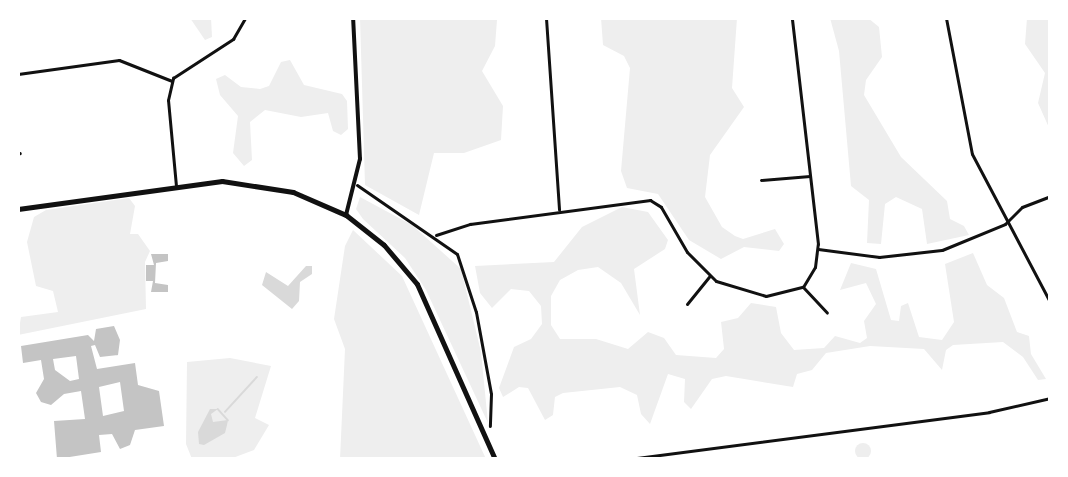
<!DOCTYPE html>
<style>
body{margin:0}
#map{position:relative;width:1068px;height:477px;overflow:hidden;background:#fff;font-family:Figtree,sans-serif}
div>[style]{position:absolute}
.green>*{inset:0;background:#eee}
.round{border-radius:50%}
.water>*{inset:0;background:#d9d9d9}
.stream>*{height:1.5px;margin:-0.75px;padding:0 0.75px;transform-origin:0.75px;border-radius:0.75px;background:#d9d9d9}
.building>*{inset:0;background:#c4c4c4}
.minor>*{height:3px;margin:-1.5px;padding:0 1.5px;transform-origin:1.5px;border-radius:1.5px;background:#111}
.tertiary>*{height:4px;margin:-2px;padding:0 2px;transform-origin:2px;border-radius:2px;background:#111}
.trunk>*{height:5px;margin:-2.5px;padding:0 2.5px;transform-origin:2.5px;border-radius:2.5px;background:#111}
span{translate:-50% -50%;white-space:nowrap;text-align:center;line-height:1.15;-webkit-text-stroke:6px #fff;paint-order:stroke}
.frame{position:absolute;inset:0;border:20px solid #fff;pointer-events:none}
</style>
<div id="map">
<div class="green">
<i style="clip-path:polygon(190px 18px,211px 18px,212px 37px,205px 40px)"></i>
<i style="clip-path:polygon(360px 18px,497px 20px,495px 46px,482px 71px,503px 106px,501px 140px,464px 153px,434px 153px,419px 215px,365px 185px)"></i>
<i style="clip-path:polygon(601px 18px,737px 18px,732px 88px,744px 107px,710px 155px,705px 197px,722px 227px,735px 236px,743px 239px,775px 229px,784px 244px,779px 251px,744px 247px,721px 259px,689px 240px,658px 194px,627px 188px,621px 171px,630px 68px,624px 56px,603px 45px)"></i>
<i style="clip-path:polygon(830px 18px,868px 18px,879px 27px,882px 57px,866px 80px,864px 95px,901px 157px,947px 201px,950px 219px,964px 226px,969px 235px,927px 244px,922px 209px,896px 197px,885px 204px,881px 244px,867px 243px,869px 200px,851px 186px,839px 51px)"></i>
<i style="clip-path:polygon(1027px 18px,1050px 18px,1050px 130px,1038px 103px,1045px 73px,1025px 44px)"></i>
<i style="clip-path:polygon(290px 60px,304px 85px,342px 94px,347px 101px,348px 129px,341px 135px,333px 131px,328px 113px,301px 117px,265px 110px,250px 122px,252px 160px,244px 166px,233px 153px,238px 116px,220px 95px,216px 79px,225px 75px,241px 87px,260px 89px,269px 86px,281px 62px)"></i>
<i style="clip-path:polygon(360px 197px,412px 225px,461px 269px,481px 352px,488px 423px,426px 290px,405px 258px,363px 219px,356px 209px)"></i>
<i style="clip-path:polygon(129px 198px,135px 206px,130px 234px,138px 234px,150px 251px,145px 262px,146px 309px,18px 335px,21px 317px,58px 312px,53px 291px,36px 286px,27px 242px,34px 217px,46px 210px)"></i>
<i style="clip-path:polygon(622px 207px,648px 212px,668px 240px,665px 249px,634px 269px,640px 315px,621px 283px,598px 267px,578px 270px,560px 280px,551px 296px,551px 325px,560px 339px,596px 339px,628px 349px,648px 332px,664px 338px,676px 355px,716px 358px,724px 349px,721px 322px,738px 318px,751px 303px,776px 307px,781px 333px,794px 350px,824px 348px,835px 336px,860px 343px,867px 338px,864px 321px,876px 304px,866px 283px,840px 290px,851px 263px,876px 269px,891px 320px,899px 321px,901px 306px,908px 303px,919px 337px,942px 340px,954px 322px,945px 264px,973px 253px,987px 285px,1004px 298px,1017px 332px,1029px 336px,1031px 354px,1046px 379px,1038px 380px,1023px 357px,1003px 342px,953px 345px,946px 350px,942px 370px,924px 349px,870px 346px,826px 353px,812px 370px,797px 374px,793px 387px,726px 376px,712px 379px,691px 409px,684px 402px,685px 379px,668px 374px,650px 424px,641px 414px,637px 395px,620px 387px,563px 393px,555px 397px,553px 415px,545px 420px,528px 388px,519px 387px,503px 397px,499px 388px,514px 347px,531px 339px,542px 324px,541px 306px,529px 291px,511px 289px,492px 308px,480px 293px,475px 266px,554px 262px,582px 227px)"></i>
<i style="clip-path:polygon(353px 230px,402px 276px,486px 459px,340px 459px,345px 349px,334px 319px,345px 246px)"></i>
<i style="clip-path:polygon(230px 358px,271px 366px,255px 418px,269px 425px,254px 450px,230px 459px,192px 459px,186px 444px,187px 362px)"></i>
<i class="round" style="left:855px;top:443px;width:16px;height:16px"></i>
</div>
<div class="water">
<i style="clip-path:polygon(306px 266px,312px 266px,312px 274px,300px 282px,299px 301px,292px 309px,262px 285px,266px 272px,288px 286px)"></i>
<i style="clip-path:polygon(210px 409px,218px 409px,211px 414px,213px 422px,228px 420px,227px 425px,225px 433px,204px 445px,199px 444px,198px 432px)"></i>
</div>
<div class="stream">
<i style="left:218px;top:409px;width:15px;rotate:48deg"></i>
<i style="left:225px;top:412px;width:47px;rotate:-47.6deg"></i>
</div>
<div class="building">
<i style="clip-path:polygon(151px 254px,168px 254px,168px 261px,156px 263px,155px 283px,168px 285px,168px 292px,151px 292px,153px 281px,146px 281px,146px 265px,154px 265px)"></i>
<i style="clip-path:polygon(evenodd,114px 326px,120px 340px,118px 355px,100px 357px,95px 345px,91px 346px,97px 369px,135px 363px,138px 385px,159px 391px,164px 426px,135px 430px,130px 445px,120px 449px,112px 434px,99px 435px,101px 452px,57px 459px,54px 421px,85px 419px,81px 391px,64px 394px,51px 405px,41px 402px,36px 393px,44px 379px,41px 360px,23px 363px,21px 346px,88px 335px,94px 341px,96px 329px,114px 326px,76px 356px,79px 379px,70px 381px,55px 370px,53px 359px,76px 356px,114px 326px,120px 382px,124px 411px,103px 416px,99px 387px,120px 382px)"></i>
</div>
<div class="minor">
<i style="left:546px;top:18px;width:192px;rotate:86.1deg"></i>
<i style="left:946px;top:18px;width:138px;rotate:79.2deg"></i>
<i style="left:972px;top:154px;width:167px;rotate:62.2deg"></i>
<i style="left:18px;top:74px;width:102px;rotate:-7.9deg"></i>
<i style="left:119px;top:60px;width:57px;rotate:21.6deg"></i>
<i style="left:18px;top:154px;width:2px;rotate:-27deg"></i>
<i style="left:761px;top:180px;width:49px;rotate:-4.7deg"></i>
<i style="left:357px;top:185px;width:121px;rotate:34.6deg"></i>
<i style="left:457px;top:254px;width:61px;rotate:71.9deg"></i>
<i style="left:476px;top:312px;width:83px;rotate:79.6deg"></i>
<i style="left:491px;top:394px;width:32px;rotate:92deg"></i>
<i style="left:176px;top:186px;width:86px;rotate:-95.3deg"></i>
<i style="left:168px;top:100px;width:23px;rotate:-77deg"></i>
<i style="left:173px;top:78px;width:72px;rotate:-33deg"></i>
<i style="left:233px;top:39px;width:24px;rotate:-60deg"></i>
<i style="left:436px;top:235px;width:36px;rotate:-18deg"></i>
<i style="left:470px;top:224px;width:182px;rotate:-7.6deg"></i>
<i style="left:650px;top:200px;width:13px;rotate:32deg"></i>
<i style="left:661px;top:207px;width:52px;rotate:60deg"></i>
<i style="left:687px;top:252px;width:41px;rotate:45deg"></i>
<i style="left:716px;top:281px;width:52px;rotate:16.7deg"></i>
<i style="left:766px;top:296px;width:38px;rotate:-14deg"></i>
<i style="left:803px;top:287px;width:23px;rotate:-59deg"></i>
<i style="left:815px;top:267px;width:23px;rotate:-83deg"></i>
<i style="left:818px;top:244px;width:227px;rotate:-96.6deg"></i>
<i style="left:818px;top:249px;width:62px;rotate:7.5deg"></i>
<i style="left:879px;top:257px;width:63px;rotate:-6.3deg"></i>
<i style="left:942px;top:250px;width:68px;rotate:-22.4deg"></i>
<i style="left:1005px;top:224px;width:24px;rotate:-45deg"></i>
<i style="left:1022px;top:207px;width:30px;rotate:-21deg"></i>
<i style="left:803px;top:287px;width:35px;rotate:47deg"></i>
<i style="left:687px;top:304px;width:36px;rotate:-51deg"></i>
<i style="left:629px;top:459px;width:363px;rotate:-7.4deg"></i>
<i style="left:989px;top:412px;width:63px;rotate:-12.9deg"></i>
</div>
<div class="tertiary">
<i style="left:346px;top:215px;width:58px;rotate:-76deg"></i>
<i style="left:360px;top:159px;width:141px;rotate:-92.8deg"></i>
</div>
<div class="trunk">
<i style="left:18px;top:209px;width:206px;rotate:-7.8deg"></i>
<i style="left:222px;top:181px;width:72px;rotate:8.8deg"></i>
<i style="left:293px;top:192px;width:58px;rotate:23.5deg"></i>
<i style="left:346px;top:215px;width:48px;rotate:38.3deg"></i>
<i style="left:384px;top:245px;width:51px;rotate:49.8deg"></i>
<i style="left:417px;top:284px;width:192px;rotate:66deg"></i>
</div>
<div class="frame"></div>
</div>
